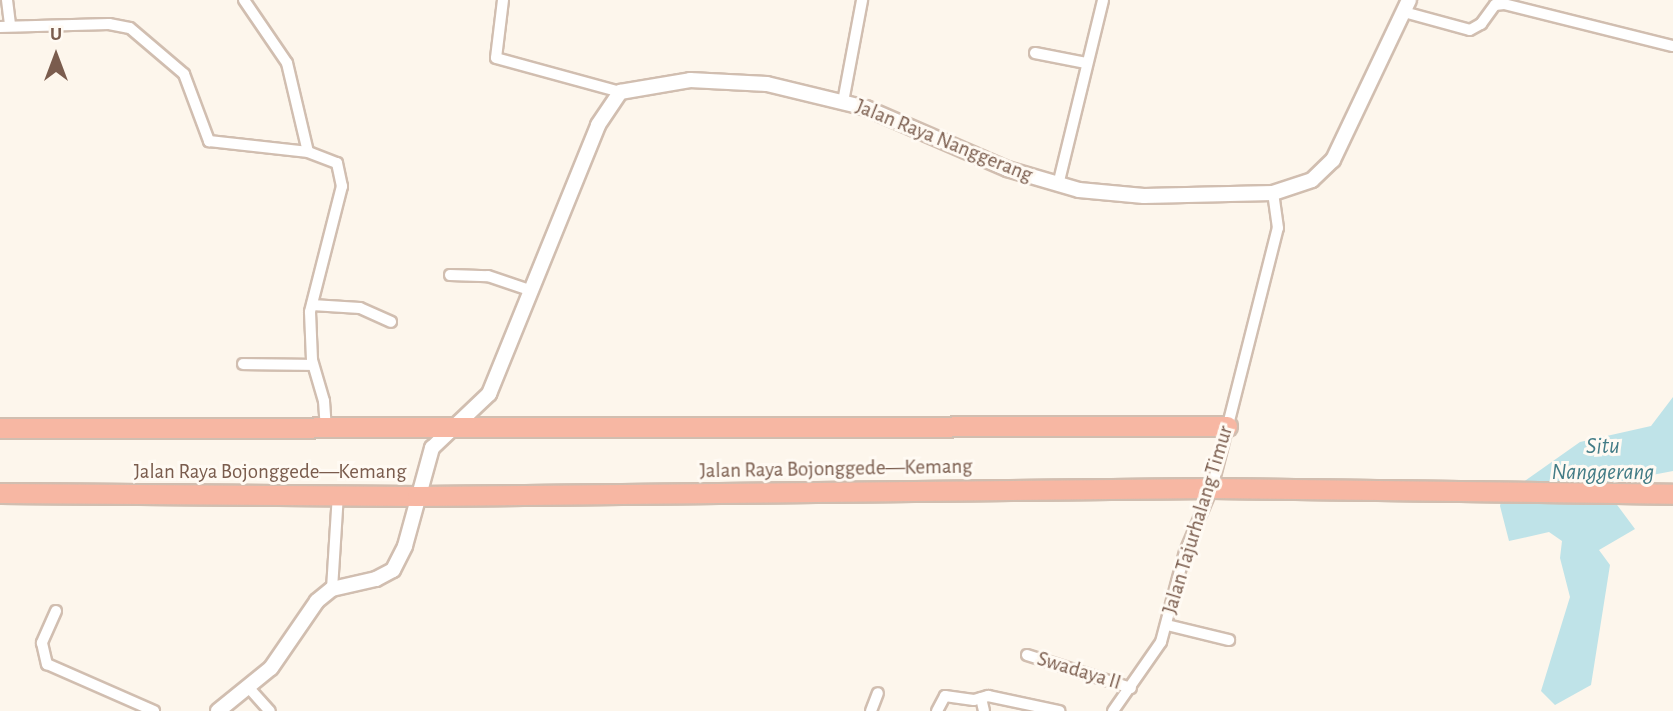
<!DOCTYPE html>
<meta charset="utf-8">
<style>
body{margin:0}
#map{position:relative;width:1673px;height:711px;overflow:hidden;background:#fdf6ec;font-family:"Alegreya Sans",sans-serif}
div>[style]{position:absolute}
.water>*{inset:0;background:#bfe3e8}
.roads{filter:drop-shadow(2px 0 #d1beb0) drop-shadow(-2px 0 #d1beb0) drop-shadow(0 2px #d1beb0) drop-shadow(0 -2px #d1beb0)}
.street>*{height:10px;margin:-5px;padding:0 5px;transform-origin:5px;border-radius:5px;background:#fff}
.secondary>*{height:14px;margin:-7px;padding:0 7px;transform-origin:7px;border-radius:7px;background:#fff}
.highway>*{height:19px;margin:-9.5px;padding:0 9.5px;transform-origin:9.5px;border-radius:9.5px;background:#f7b7a3}
span{translate:-50% -50%;white-space:nowrap;text-align:center;line-height:1.15;-webkit-text-stroke:6px #fffaf3;paint-order:stroke}
.street-label{font-size:21px;color:#7a5c4d}
.water-label{font-size:23px;color:#437c86;font-style:italic}
.north{position:absolute;left:21px;top:21px;width:70px;height:70px;-webkit-text-stroke:5px #fffaf3;paint-order:stroke;rotate:0deg;font-size:19px;font-weight:700;line-height:28px;text-align:center;color:#7a5c4d}
.north::after{content:'';display:block;margin:auto;width:24px;height:32px;background:#7a5c4d;clip-path:polygon(50% 0,100% 100%,50% 72%,0 100%)}
</style>
<div id="map">
<div class="water">
<i style="clip-path:polygon(1673px 397px,1673px 471px,1600px 485px,1522px 483px,1580px 442px,1651px 426px)"></i>
<i style="clip-path:polygon(1503px 491px,1609px 494px,1635px 529px,1599px 550px,1610px 565px,1591px 685px,1555px 705px,1541px 691px,1570px 597px,1560px 558px,1562px 541px,1549px 532px,1509px 541px,1500px 506px)"></i>
</div>
<div class="roads">
<div class="street">
<i style="left:7px;top:0;width:25px;rotate:83deg"></i>
<i style="left:244px;top:0;width:76px;rotate:55.7deg"></i>
<i style="left:287px;top:63px;width:91px;rotate:76.7deg"></i>
<i style="left:503px;top:0;width:58px;rotate:96.9deg"></i>
<i style="left:496px;top:58px;width:129px;rotate:15.3deg"></i>
<i style="left:1404px;top:12px;width:68px;rotate:15.3deg"></i>
<i style="left:1470px;top:30px;width:13px;rotate:-29deg"></i>
<i style="left:1481px;top:24px;width:24px;rotate:-54deg"></i>
<i style="left:1495px;top:5px;width:9px;rotate:-6deg"></i>
<i style="left:1504px;top:4px;width:174px;rotate:14deg"></i>
<i style="left:0;top:27px;width:109px;rotate:-1.6deg"></i>
<i style="left:109px;top:24px;width:21px;rotate:11deg"></i>
<i style="left:130px;top:28px;width:71px;rotate:40.4deg"></i>
<i style="left:184px;top:74px;width:72px;rotate:69.5deg"></i>
<i style="left:209px;top:141px;width:100px;rotate:6.3deg"></i>
<i style="left:308px;top:152px;width:31px;rotate:21deg"></i>
<i style="left:337px;top:163px;width:24px;rotate:78deg"></i>
<i style="left:342px;top:186px;width:130px;rotate:104.3deg"></i>
<i style="left:310px;top:312px;width:48px;rotate:87.6deg"></i>
<i style="left:312px;top:360px;width:43px;rotate:73.7deg"></i>
<i style="left:324px;top:401px;width:29px;rotate:86deg"></i>
<i style="left:1035px;top:53px;width:52px;rotate:11.1deg"></i>
<i style="left:843px;top:102px;width:104px;rotate:-79.4deg"></i>
<i style="left:1058px;top:185px;width:190px;rotate:-76.3deg"></i>
<i style="left:450px;top:275px;width:38px;rotate:2deg"></i>
<i style="left:488px;top:276px;width:46px;rotate:18.8deg"></i>
<i style="left:312px;top:305px;width:48px;rotate:3.6deg"></i>
<i style="left:360px;top:308px;width:34px;rotate:24deg"></i>
<i style="left:243px;top:364px;width:70px;rotate:0.8deg"></i>
<i style="left:332px;top:589px;width:96px;rotate:-86.4deg"></i>
<i style="left:56px;top:611px;width:35px;rotate:114deg"></i>
<i style="left:42px;top:643px;width:22px;rotate:77deg"></i>
<i style="left:47px;top:664px;width:117px;rotate:23.7deg"></i>
<i style="left:1167px;top:625px;width:64px;rotate:13.6deg"></i>
<i style="left:1027px;top:655px;width:109px;rotate:17.6deg"></i>
<i style="left:249px;top:688px;width:31px;rotate:48deg"></i>
<i style="left:981px;top:698px;width:13px;rotate:77deg"></i>
<i style="left:871px;top:711px;width:19px;rotate:-69deg"></i>
<i style="left:937px;top:711px;width:17px;rotate:-62deg"></i>
<i style="left:945px;top:696px;width:29px;rotate:8deg"></i>
<i style="left:974px;top:700px;width:15px;rotate:-16deg"></i>
<i style="left:988px;top:696px;width:73px;rotate:11.9deg"></i>
<i style="left:1113px;top:711px;width:84px;rotate:-55.2deg"></i>
<i style="left:1161px;top:642px;width:93px;rotate:-75.1deg"></i>
<i style="left:1185px;top:552px;width:69px;rotate:-67.1deg"></i>
<i style="left:1212px;top:488px;width:268px;rotate:-75.8deg"></i>
<i style="left:1278px;top:228px;width:35px;rotate:-98deg"></i>
</div>
<div class="secondary">
<i style="left:218px;top:711px;width:68px;rotate:-39.1deg"></i>
<i style="left:271px;top:668px;width:81px;rotate:-55.5deg"></i>
<i style="left:317px;top:601px;width:19px;rotate:-39deg"></i>
<i style="left:332px;top:589px;width:45px;rotate:-12.8deg"></i>
<i style="left:376px;top:579px;width:19px;rotate:-28deg"></i>
<i style="left:393px;top:570px;width:27px;rotate:-63deg"></i>
<i style="left:405px;top:546px;width:102px;rotate:-74.6deg"></i>
<i style="left:432px;top:448px;width:79px;rotate:-43.5deg"></i>
<i style="left:489px;top:394px;width:290px;rotate:-67.9deg"></i>
<i style="left:598px;top:125px;width:40px;rotate:-56deg"></i>
<i style="left:620px;top:92px;width:71px;rotate:-9.7deg"></i>
<i style="left:690px;top:80px;width:77px;rotate:3deg"></i>
<i style="left:767px;top:84px;width:102px;rotate:13.6deg"></i>
<i style="left:866px;top:108px;width:154px;rotate:23.4deg"></i>
<i style="left:1007px;top:169px;width:75px;rotate:16.3deg"></i>
<i style="left:1079px;top:190px;width:65px;rotate:5.3deg"></i>
<i style="left:1144px;top:196px;width:129px;rotate:-1.3deg"></i>
<i style="left:1273px;top:193px;width:41px;rotate:-18.4deg"></i>
<i style="left:1312px;top:180px;width:29px;rotate:-44deg"></i>
<i style="left:1333px;top:160px;width:177px;rotate:-64.6deg"></i>
</div>
<div class="highway">
<i style="left:0;top:428px;width:1227px;rotate:-0.09deg"></i>
<i style="left:0;top:493px;width:417px;rotate:0.4deg"></i>
<i style="left:417px;top:496px;width:795px;rotate:-0.58deg"></i>
<i style="left:1212px;top:488px;width:461px;rotate:0.7deg"></i>
</div>
</div>
<div class="street-label">
<span style="left:944px;top:141px;rotate:22deg">Jalan Raya Nanggerang</span>
<span style="left:836px;top:469px;rotate:-1deg">Jalan Raya Bojonggede—Kemang</span>
<span style="left:270px;top:472px">Jalan Raya Bojonggede—Kemang</span>
<span style="left:1198px;top:520px;rotate:-73deg">Jalan Tajurhalang Timur</span>
<span style="left:1079px;top:671px;rotate:17deg">Swadaya II</span>
</div>
<div class="water-label">
<span style="left:1603px;top:460px">Situ<br>Nanggerang</span>
</div>
<div class="north">U</div>
</div>
